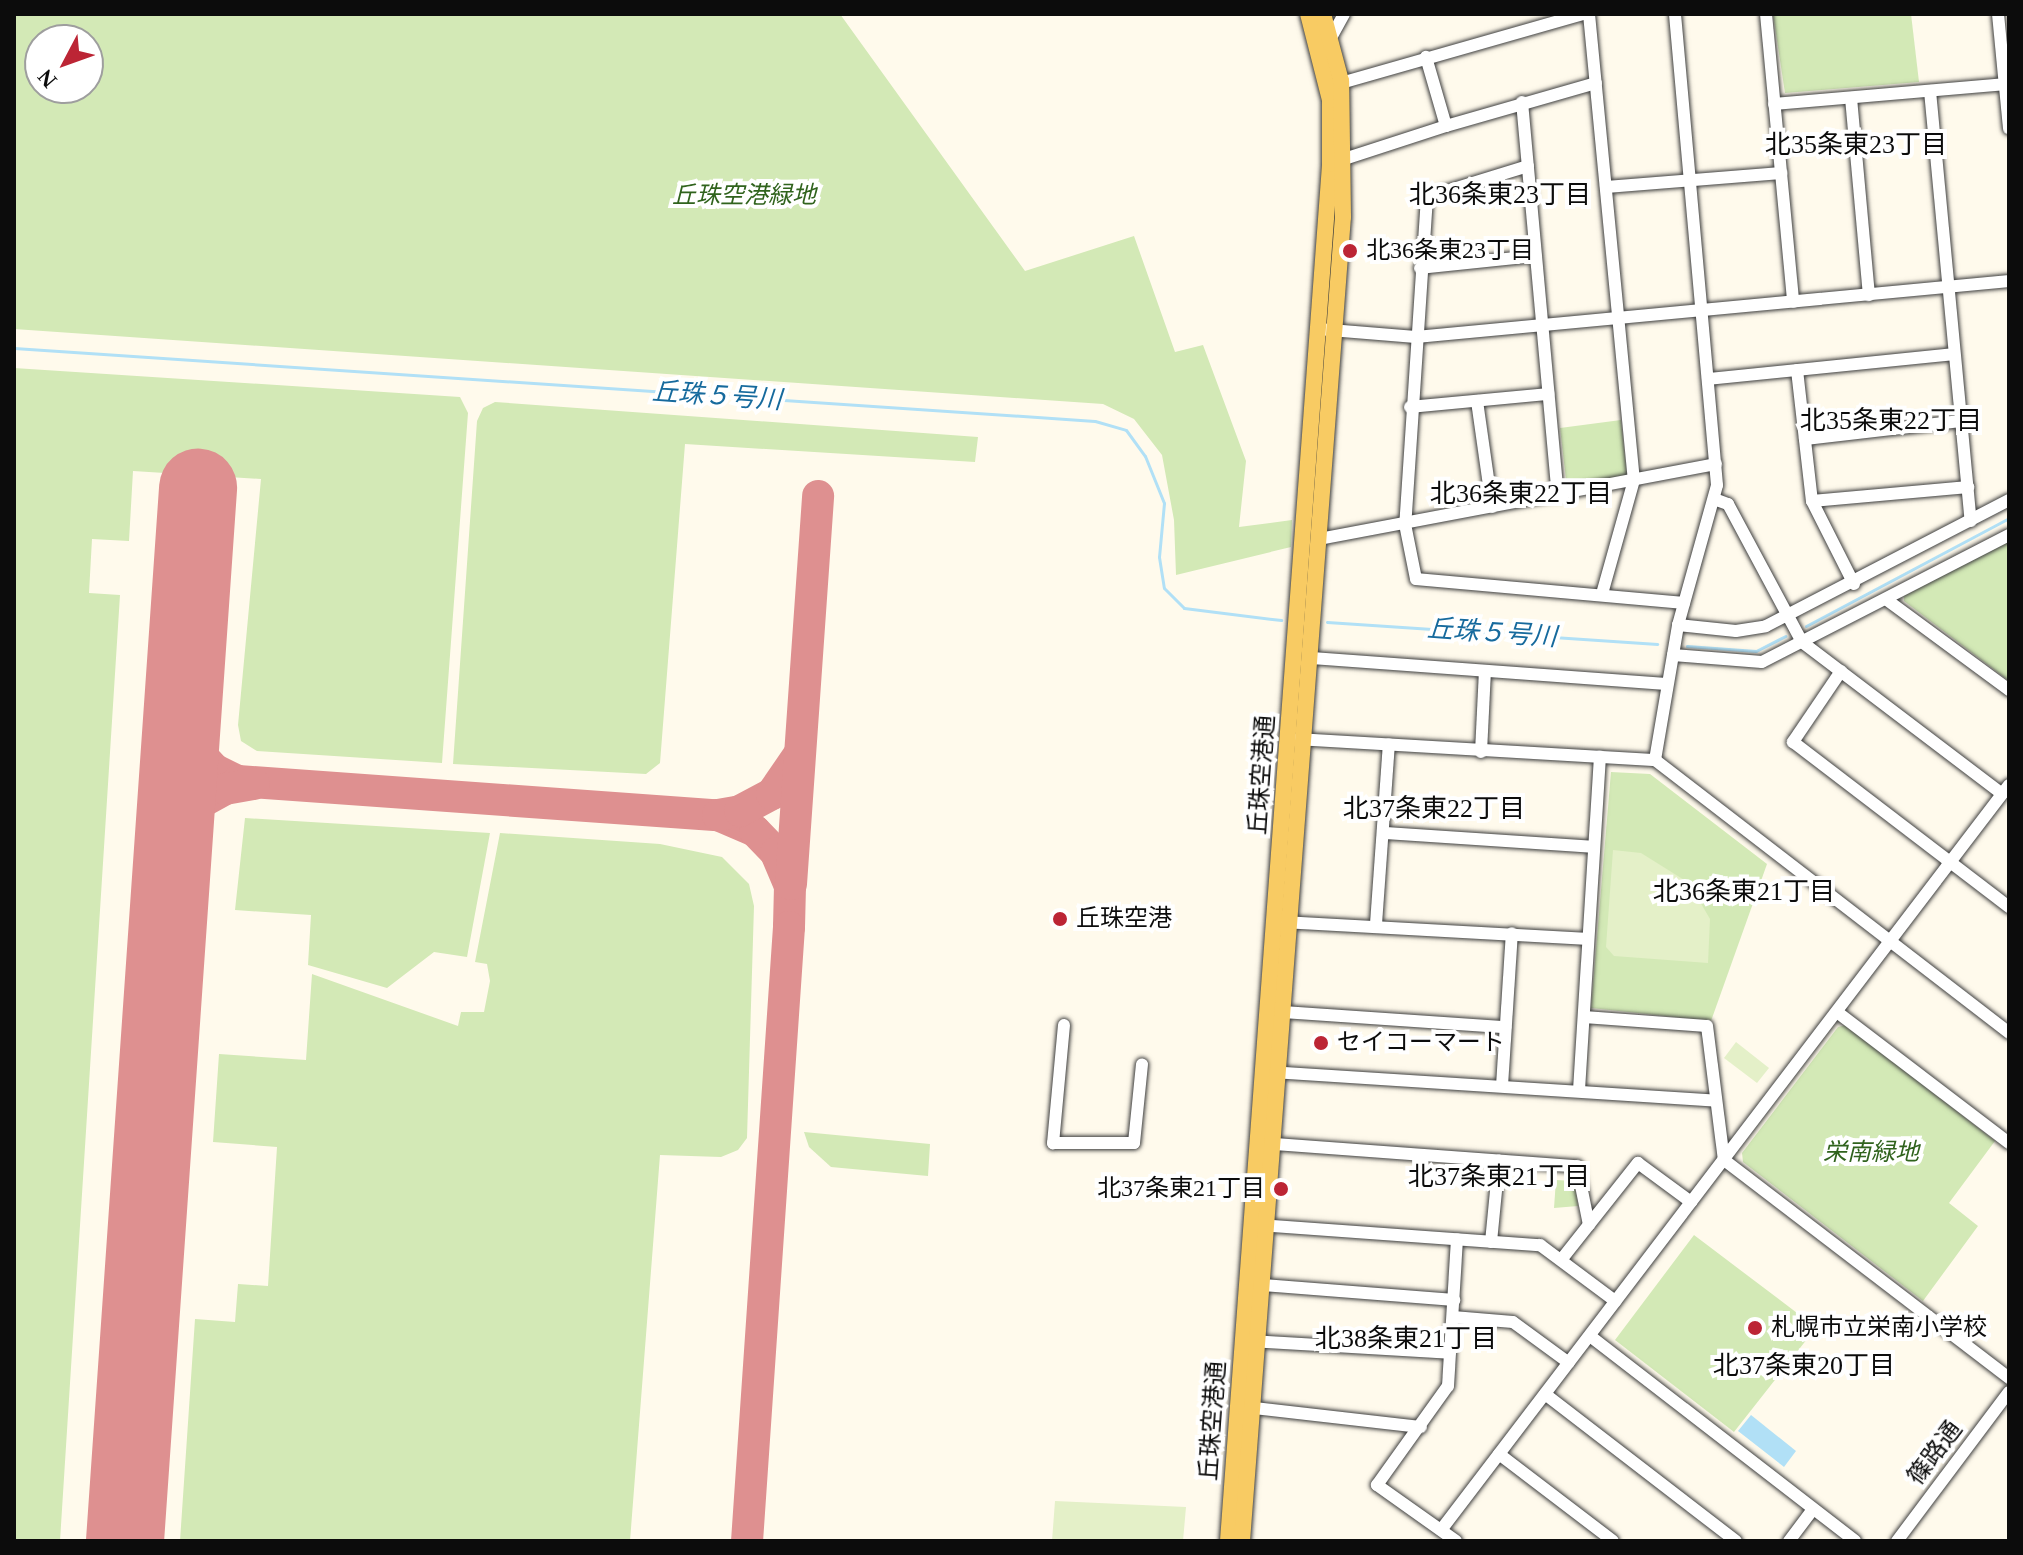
<!DOCTYPE html>
<html>
<head>
<meta charset="utf-8">
<style>
	body { margin:0 }
	#map { position:relative; width:2023px; height:1555px; overflow:hidden; background:#fffaec; font-family:"Times New Roman","Noto Sans JP",serif }
	div>[style] { position:absolute }
	.green>* { inset:0; background:#d3e9b6 }
	.pitch>* { inset:0; background:#e4f0c8 }
	.water>* { inset:0; background:#b1e0f6 }
	.stream>* { height:3px; margin:-1.5px; padding:0 1.5px; transform-origin:1.5px; border-radius:1.5px; background:#b1e0f6 }
	.taxiway>* { height:32px; margin:-16px; padding:0 16px; transform-origin:16px; border-radius:16px; background:#de9090 }
	.runway>* { height:78px; margin:-39px; padding:0 39px; transform-origin:39px; border-radius:39px; background:#de9090 }
	.roads { filter:drop-shadow(0 0 2px #3f3f3f) drop-shadow(0 0 2px #3f3f3f) }
	.minor>* { height:12px; margin:-6px; padding:0 6px; transform-origin:6px; border-radius:6px; background:#fff }
	.major>* { height:16px; margin:-8px; padding:0 8px; transform-origin:8px; border-radius:8px; background:#f8cb63 }
	.dots>* { width:22px; height:22px; translate:-50% -50%; box-sizing:border-box; border:4px solid #fff; border-radius:50% }
	span { translate:-50% -50%; white-space:nowrap; text-align:center; line-height:1.15; -webkit-text-stroke:8px #fff; paint-order:stroke }
	.park-label { font-size:24px; color:#30631d; font-style:italic }
	.poi-label { font-size:24px; color:#0c0c0c }
	.left { translate:0 -50%; text-align:left }
	.right { translate:-100% -50%; text-align:right }
	.street-label { font-size:24px; color:#0c0c0c }
	.neighbourhood-label { font-size:26px; color:#0c0c0c }
	.water-label { font-size:26px; color:#166a9d; font-style:italic }
	.frame { position:absolute; inset:0; border:16px solid #0c0c0c; pointer-events:none }
	.north { position:absolute; left:24px; top:24px; width:80px; height:80px; box-sizing:border-box; background:#fff; border:2px solid #9e9e9e; border-radius:50%; rotate:229deg; font-size:22px; font-weight:700; line-height:32px; text-align:center; color:#0c0c0c }
	.north::after { content:''; display:block; margin:auto; width:28px; height:36px; background:#bc2535; clip-path:polygon(50% 0,100% 100%,50% 72%,0 100%) }
</style>
</head>
<body>
<div id="map">
	<div class="green">
		<div style="clip-path:polygon(evenodd,14px 14px,840px 14px,1025px 271px,1134px 236px,1175px 352px,1203px 345px,1246px 461px,1239px 527px,1292px 520px,1291px 547px,1176px 575px,1174px 520px,1162px 455px,1134px 419px,1103px 404px,14px 329px,14px 14px,88px 40px,88px 88px,40px 88px,40px 40px,88px 40px)"></div>
		<div style="clip-path:polygon(1773px 14px,1911px 14px,1919px 82px,1785px 93px)"></div>
		<div style="clip-path:polygon(14px 368px,460px 397px,468px 413px,442px 763px,257px 751px,241px 741px,238px 725px,261px 479px,133px 471px,129px 541px,92px 539px,89px 593px,120px 595px,60px 1541px,14px 1541px)"></div>
		<div style="clip-path:polygon(495px 402px,978px 437px,975px 462px,685px 444px,660px 763px,646px 774px,453px 764px,477px 421px,483px 408px)"></div>
		<div style="clip-path:polygon(1621px 420px,1627px 476px,1567px 488px,1560px 428px)"></div>
		<div style="clip-path:polygon(2009px 541px,2009px 681px,1904px 601px,1904px 596px)"></div>
		<div style="clip-path:polygon(1611px 772px,1650px 774px,1767px 864px,1711px 1021px,1591px 1008px)"></div>
		<div style="clip-path:polygon(245px 818px,490px 833px,467px 957px,434px 952px,387px 988px,308px 965px,311px 915px,235px 910px)"></div>
		<div style="clip-path:polygon(500px 833px,660px 844px,722px 857px,749px 884px,754px 906px,747px 1138px,738px 1150px,721px 1157px,660px 1155px,630px 1541px,180px 1541px,195px 1319px,235px 1322px,238px 1284px,268px 1286px,277px 1147px,213px 1142px,219px 1054px,306px 1060px,312px 974px,458px 1026px,461px 1012px,484px 1012px,490px 981px,487px 964px,475px 962px)"></div>
		<div style="clip-path:polygon(1846px 1025px,1995px 1141px,1949px 1203px,1978px 1226px,1923px 1301px,1743px 1162px,1742px 1153px,1838px 1027px)"></div>
		<div style="clip-path:polygon(804px 1132px,930px 1144px,928px 1176px,831px 1167px,809px 1147px)"></div>
		<div style="clip-path:polygon(1556px 1180px,1574px 1181px,1578px 1206px,1554px 1208px)"></div>
		<div style="clip-path:polygon(1694px 1235px,1801px 1316px,1796px 1323px,1811px 1334px,1734px 1432px,1615px 1340px)"></div>
	</div>
	<div class="pitch">
		<div style="clip-path:polygon(1613px 850px,1641px 853px,1689px 883px,1710px 919px,1708px 963px,1614px 956px,1606px 947px)"></div>
		<div style="clip-path:polygon(1736px 1042px,1769px 1068px,1757px 1083px,1724px 1058px)"></div>
		<div style="clip-path:polygon(1055px 1501px,1186px 1507px,1183px 1541px,1052px 1541px)"></div>
	</div>
	<div class="water">
		<div style="clip-path:polygon(1751px 1415px,1796px 1451px,1784px 1467px,1738px 1431px)"></div>
	</div>
	<div class="stream">
		<div style="left:14px;top:348px;width:1083px;rotate:3.86deg"></div>
		<div style="left:1095px;top:421px;width:32px;rotate:16deg"></div>
		<div style="left:1126px;top:430px;width:32px;rotate:54deg"></div>
		<div style="left:1145px;top:456px;width:51px;rotate:68deg"></div>
		<div style="left:1164px;top:503px;width:54px;rotate:95.3deg"></div>
		<div style="left:1159px;top:557px;width:31px;rotate:81deg"></div>
		<div style="left:1164px;top:588px;width:28px;rotate:45deg"></div>
		<div style="left:1184px;top:608px;width:98px;rotate:7.1deg"></div>
		<div style="left:1327px;top:622px;width:331px;rotate:3.8deg"></div>
		<div style="left:1806px;top:626px;width:230px;rotate:-28deg"></div>
		<div style="left:1687px;top:646px;width:69px;rotate:4.1deg"></div>
		<div style="left:1756px;top:651px;width:33px;rotate:-27deg"></div>
	</div>
	<div class="taxiway">
		<div style="left:182px;top:705px;width:50px;rotate:71.2deg"></div>
		<div style="left:198px;top:752px;width:25px;rotate:47deg"></div>
		<div style="left:215px;top:770px;width:25px;rotate:26deg"></div>
		<div style="left:238px;top:781px;width:481px;rotate:4.1deg"></div>
		<div style="left:718px;top:815px;width:40px;rotate:23.4deg"></div>
		<div style="left:755px;top:831px;width:30px;rotate:46deg"></div>
		<div style="left:776px;top:853px;width:36px;rotate:67deg"></div>
		<div style="left:790px;top:886px;width:41px;rotate:91.4deg"></div>
		<div style="left:789px;top:927px;width:615px;rotate:93.91deg"></div>
		<div style="left:718px;top:815px;width:22px;rotate:-10deg"></div>
		<div style="left:740px;top:811px;width:36px;rotate:-28deg"></div>
		<div style="left:772px;top:794px;width:46px;rotate:-55.6deg"></div>
		<div style="left:172px;top:858px;width:40px;rotate:-69.8deg"></div>
		<div style="left:186px;top:820px;width:22px;rotate:-51deg"></div>
		<div style="left:200px;top:803px;width:29px;rotate:-29deg"></div>
		<div style="left:225px;top:789px;width:29px;rotate:-10deg"></div>
		<div style="left:791px;top:884px;width:389px;rotate:-86deg"></div>
	</div>
	<div class="runway">
		<div style="left:125px;top:1541px;width:1056px;rotate:-86.03deg"></div>
	</div>
	<div class="roads">
		<div class="minor">
			<div style="left:1589px;top:14px;width:468px;rotate:84.5deg"></div>
			<div style="left:1634px;top:480px;width:118px;rotate:105.7deg"></div>
			<div style="left:1766px;top:14px;width:289px;rotate:84.6deg"></div>
			<div style="left:1998px;top:14px;width:115px;rotate:84.5deg"></div>
			<div style="left:1328px;top:43px;width:33px;rotate:-61deg"></div>
			<div style="left:1334px;top:85px;width:259px;rotate:-15.9deg"></div>
			<div style="left:1930px;top:91px;width:432px;rotate:84.6deg"></div>
			<div style="left:1851px;top:98px;width:198px;rotate:84.8deg"></div>
			<div style="left:1522px;top:102px;width:395px;rotate:84.8deg"></div>
			<div style="left:1774px;top:104px;width:236px;rotate:-4.9deg"></div>
			<div style="left:1446px;top:126px;width:156px;rotate:-16deg"></div>
			<div style="left:1335px;top:162px;width:117px;rotate:-18deg"></div>
			<div style="left:1446px;top:126px;width:72px;rotate:-106.2deg"></div>
			<div style="left:1528px;top:166px;width:106px;rotate:162.9deg"></div>
			<div style="left:1427px;top:197px;width:328px;rotate:93.8deg"></div>
			<div style="left:1405px;top:524px;width:56px;rotate:78.7deg"></div>
			<div style="left:1416px;top:579px;width:269px;rotate:5.1deg"></div>
			<div style="left:1606px;top:187px;width:176px;rotate:-4.6deg"></div>
			<div style="left:1420px;top:268px;width:116px;rotate:-6deg"></div>
			<div style="left:1318px;top:329px;width:98px;rotate:4.7deg"></div>
			<div style="left:1416px;top:337px;width:596px;rotate:-5.39deg"></div>
			<div style="left:1797px;top:370px;width:132px;rotate:83.5deg"></div>
			<div style="left:1812px;top:501px;width:93px;rotate:63.2deg"></div>
			<div style="left:1708px;top:379px;width:247px;rotate:-5.8deg"></div>
			<div style="left:1477px;top:401px;width:107px;rotate:81.9deg"></div>
			<div style="left:1410px;top:407px;width:139px;rotate:-5.4deg"></div>
			<div style="left:1805px;top:439px;width:157px;rotate:-6.6deg"></div>
			<div style="left:1714px;top:499px;width:15px;rotate:20deg"></div>
			<div style="left:1728px;top:504px;width:157px;rotate:61.8deg"></div>
			<div style="left:1802px;top:642px;width:251px;rotate:37.2deg"></div>
			<div style="left:1812px;top:501px;width:157px;rotate:-5.1deg"></div>
			<div style="left:1319px;top:539px;width:404px;rotate:-10.7deg"></div>
			<div style="left:1887px;top:600px;width:152px;rotate:36.4deg"></div>
			<div style="left:1678px;top:625px;width:58px;rotate:5.9deg"></div>
			<div style="left:1736px;top:631px;width:30px;rotate:-9deg"></div>
			<div style="left:1766px;top:626px;width:274px;rotate:-27.4deg"></div>
			<div style="left:1673px;top:655px;width:89px;rotate:4.5deg"></div>
			<div style="left:1762px;top:662px;width:278px;rotate:-27.2deg"></div>
			<div style="left:1311px;top:658px;width:357px;rotate:4.2deg"></div>
			<div style="left:1841px;top:671px;width:86px;rotate:124.1deg"></div>
			<div style="left:1793px;top:742px;width:272px;rotate:37.4deg"></div>
			<div style="left:1298px;top:739px;width:358px;rotate:3.4deg"></div>
			<div style="left:1655px;top:760px;width:447px;rotate:37.6deg"></div>
			<div style="left:1481px;top:752px;width:81px;rotate:-87.2deg"></div>
			<div style="left:1655px;top:760px;width:137px;rotate:-80.3deg"></div>
			<div style="left:1678px;top:625px;width:145px;rotate:-74.4deg"></div>
			<div style="left:1717px;top:485px;width:473px;rotate:-95.1deg"></div>
			<div style="left:1384px;top:833px;width:210px;rotate:3.8deg"></div>
			<div style="left:1284px;top:922px;width:304px;rotate:3.2deg"></div>
			<div style="left:1376px;top:924px;width:180px;rotate:-85.9deg"></div>
			<div style="left:1283px;top:1012px;width:223px;rotate:3.9deg"></div>
			<div style="left:1837px;top:1012px;width:216px;rotate:37.3deg"></div>
			<div style="left:1584px;top:1017px;width:123px;rotate:4.2deg"></div>
			<div style="left:1707px;top:1026px;width:135px;rotate:82.8deg"></div>
			<div style="left:1724px;top:1160px;width:359px;rotate:37.4deg"></div>
			<div style="left:1064px;top:1025px;width:119px;rotate:95.3deg"></div>
			<div style="left:1053px;top:1143px;width:81px"></div>
			<div style="left:1134px;top:1143px;width:79px;rotate:-84.2deg"></div>
			<div style="left:1271px;top:1072px;width:445px;rotate:3.7deg"></div>
			<div style="left:1502px;top:1086px;width:153px;rotate:-86.3deg"></div>
			<div style="left:1579px;top:1090px;width:334px;rotate:-86.4deg"></div>
			<div style="left:1274px;top:1144px;width:304px;rotate:4.2deg"></div>
			<div style="left:1577px;top:1166px;width:60px;rotate:78.5deg"></div>
			<div style="left:1258px;top:1225px;width:283px;rotate:4.1deg"></div>
			<div style="left:1540px;top:1245px;width:94px;rotate:36.7deg"></div>
			<div style="left:1491px;top:1242px;width:82px;rotate:-84.4deg"></div>
			<div style="left:1561px;top:1260px;width:124px;rotate:-51.6deg"></div>
			<div style="left:1638px;top:1163px;width:66px;rotate:36.3deg"></div>
			<div style="left:1263px;top:1285px;width:192px;rotate:4.5deg"></div>
			<div style="left:1453px;top:1317px;width:60px;rotate:4.8deg"></div>
			<div style="left:1513px;top:1322px;width:69px;rotate:36.2deg"></div>
			<div style="left:1590px;top:1336px;width:335px;rotate:37.7deg"></div>
			<div style="left:1250px;top:1341px;width:200px;rotate:3.4deg"></div>
			<div style="left:1545px;top:1394px;width:241px;rotate:37.6deg"></div>
			<div style="left:1245px;top:1407px;width:177px;rotate:6.5deg"></div>
			<div style="left:1499px;top:1454px;width:143px;rotate:37.3deg"></div>
			<div style="left:1441px;top:1530px;width:937px;rotate:-52.68deg"></div>
			<div style="left:1456px;top:1541px;width:97px;rotate:-144.7deg"></div>
			<div style="left:1377px;top:1485px;width:122px;rotate:-54.4deg"></div>
			<div style="left:1448px;top:1386px;width:147px;rotate:-86.5deg"></div>
			<div style="left:1789px;top:1541px;width:40px;rotate:-53deg"></div>
			<div style="left:1897px;top:1541px;width:186px;rotate:-53.1deg"></div>
		</div>
		<div class="major">
			<div style="left:1228px;top:1541px;width:1381px;rotate:-85.76deg"></div>
			<div style="left:1330px;top:164px;width:64px;rotate:-90deg"></div>
			<div style="left:1330px;top:100px;width:89px;rotate:-104.3deg"></div>
			<div style="left:1242px;top:1541px;width:1328px;rotate:-85.64deg"></div>
			<div style="left:1343px;top:217px;width:136px;rotate:-90.8deg"></div>
			<div style="left:1341px;top:81px;width:69px;rotate:-105deg"></div>
		</div>
	</div>
	<div class="dots">
		<div style="left:1350px;top:251px;background:#bc2535"></div>
		<div style="left:1060px;top:919px;background:#bc2535"></div>
		<div style="left:1321px;top:1043px;background:#bc2535"></div>
		<div style="left:1281px;top:1189px;background:#bc2535"></div>
		<div style="left:1755px;top:1328px;background:#bc2535"></div>
	</div>
	<div class="park-label">
		<span style="left:744px;top:196px">丘珠空港緑地</span>
		<span style="left:1871px;top:1153px">栄南緑地</span>
	</div>
	<div class="poi-label">
		<span class="left" style="left:1366px;top:251px">北36条東23丁目</span>
		<span class="left" style="left:1076px;top:919px">丘珠空港</span>
		<span class="left" style="left:1337px;top:1043px">セイコーマート</span>
		<span class="right" style="left:1265px;top:1189px">北37条東21丁目</span>
		<span class="left" style="left:1771px;top:1328px">札幌市立栄南小学校</span>
	</div>
	<div class="street-label">
		<span style="left:1262px;top:775px;rotate:-86deg">丘珠空港通</span>
		<span style="left:1213px;top:1421px;rotate:-86deg">丘珠空港通</span>
		<span style="left:1935px;top:1453px;rotate:-53deg">篠路通</span>
	</div>
	<div class="neighbourhood-label">
		<span style="left:1856px;top:145px">北35条東23丁目</span>
		<span style="left:1500px;top:195px">北36条東23丁目</span>
		<span style="left:1891px;top:421px">北35条東22丁目</span>
		<span style="left:1521px;top:494px">北36条東22丁目</span>
		<span style="left:1434px;top:809px">北37条東22丁目</span>
		<span style="left:1744px;top:892px">北36条東21丁目</span>
		<span style="left:1499px;top:1177px">北37条東21丁目</span>
		<span style="left:1406px;top:1339px">北38条東21丁目</span>
		<span style="left:1804px;top:1366px">北37条東20丁目</span>
	</div>
	<div class="water-label">
		<span style="left:717px;top:396px;rotate:4deg">丘珠５号川</span>
		<span style="left:1492px;top:633px;rotate:4deg">丘珠５号川</span>
	</div>
	<div class="frame"></div>
	<div class="north">N</div>
</div>
</body>
</html>
